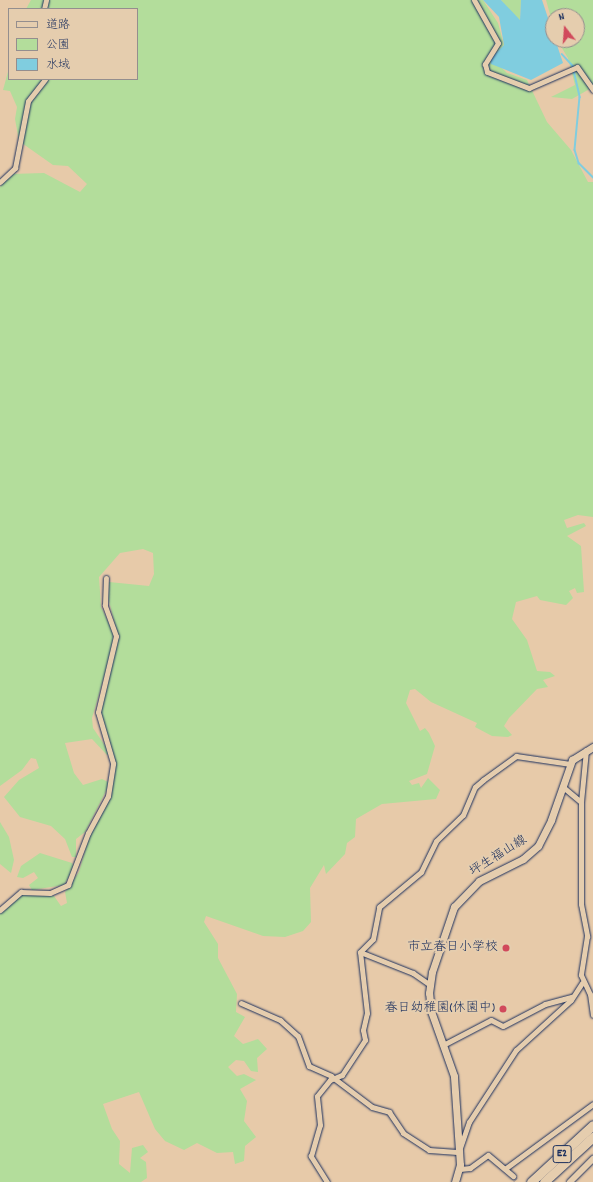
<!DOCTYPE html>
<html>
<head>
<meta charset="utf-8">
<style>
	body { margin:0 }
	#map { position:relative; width:593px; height:1182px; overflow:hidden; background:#e7caa9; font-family:Dekko,"Klee One",sans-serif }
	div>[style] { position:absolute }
	.green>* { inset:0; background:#b3dd9b }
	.water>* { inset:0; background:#80cddf }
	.stream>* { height:1.5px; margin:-0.75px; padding:0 0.75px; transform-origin:0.75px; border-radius:0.75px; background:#80cddf }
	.minor-tunnel>* { height:5px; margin-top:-2.5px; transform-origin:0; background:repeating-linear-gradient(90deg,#beab9a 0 5px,transparent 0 7.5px) }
	.roads { filter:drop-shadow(0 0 1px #1b2f5e) drop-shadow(0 0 1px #1b2f5e) }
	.minor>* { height:5px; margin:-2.5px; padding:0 2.5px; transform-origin:2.5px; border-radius:2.5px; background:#e5cdae }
	.tertiary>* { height:6px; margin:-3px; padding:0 3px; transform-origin:3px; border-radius:3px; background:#e5cdae }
	.secondary>* { height:7px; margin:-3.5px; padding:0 3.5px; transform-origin:3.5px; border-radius:3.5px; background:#e5cdae }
	.motorway>* { height:9px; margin:-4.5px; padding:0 4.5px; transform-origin:4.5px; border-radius:4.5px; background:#e5cdae }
	.dots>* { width:11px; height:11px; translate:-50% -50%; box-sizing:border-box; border:2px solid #e5cdae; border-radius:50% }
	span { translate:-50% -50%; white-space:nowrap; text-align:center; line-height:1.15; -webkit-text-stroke:4px #e5cdae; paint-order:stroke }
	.shield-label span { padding:1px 3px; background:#e5cdae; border:1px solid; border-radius:3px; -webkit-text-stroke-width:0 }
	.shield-label { font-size:12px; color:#1b2f5e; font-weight:700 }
	.street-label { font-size:13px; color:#1b2f5e }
	.poi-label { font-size:13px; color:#1b2f5e }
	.right { translate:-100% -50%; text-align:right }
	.legend { position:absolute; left:8px; top:8px; width:130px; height:72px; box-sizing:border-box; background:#e5cdae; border:1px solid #948e8e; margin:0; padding:5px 7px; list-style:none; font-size:12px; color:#1b2f5e }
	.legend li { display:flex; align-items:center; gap:8px; height:20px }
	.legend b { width:20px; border:1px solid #948e8e }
	.north { position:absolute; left:545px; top:8px; width:40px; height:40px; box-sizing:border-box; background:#e5cdae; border:1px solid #948e8e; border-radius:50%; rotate:343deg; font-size:11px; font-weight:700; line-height:16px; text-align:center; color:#1b2f5e }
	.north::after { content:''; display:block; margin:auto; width:14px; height:18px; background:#d1495b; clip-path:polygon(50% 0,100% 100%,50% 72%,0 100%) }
</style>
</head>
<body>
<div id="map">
	<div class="green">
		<div style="clip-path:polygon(31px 0,483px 0,498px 23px,504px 45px,492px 58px,507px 73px,527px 80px,547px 122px,571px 150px,588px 182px,593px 182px,593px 517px,578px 515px,564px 520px,567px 528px,584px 523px,586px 526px,567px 536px,581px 546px,584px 592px,577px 593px,575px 588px,569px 591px,573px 598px,566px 605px,540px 600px,537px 596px,516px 602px,512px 619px,527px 640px,537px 671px,550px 672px,555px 676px,543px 680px,548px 687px,537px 689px,509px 718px,504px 726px,512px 735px,508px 737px,492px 736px,475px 727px,477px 723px,431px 702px,415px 689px,410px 690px,406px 703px,420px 731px,425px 728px,429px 733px,435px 746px,427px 774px,409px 781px,412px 785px,419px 783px,421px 788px,428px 778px,440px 790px,436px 799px,382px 804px,356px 819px,355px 837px,347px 843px,345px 854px,326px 874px,324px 865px,310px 888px,311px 922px,303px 931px,285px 937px,263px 936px,206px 916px,204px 922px,218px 944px,218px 958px,237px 994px,236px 1012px,245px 1017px,234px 1036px,243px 1044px,258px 1039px,267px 1049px,257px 1058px,258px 1072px,251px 1071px,244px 1061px,236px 1060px,228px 1067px,237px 1076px,244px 1074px,256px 1080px,240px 1089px,247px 1101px,244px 1121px,256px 1137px,245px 1146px,244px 1161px,235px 1164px,233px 1152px,217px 1153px,197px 1143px,184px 1150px,165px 1141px,155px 1129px,139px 1092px,103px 1104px,112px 1129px,120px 1141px,119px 1164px,130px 1173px,132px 1148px,143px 1145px,148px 1152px,140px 1158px,146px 1162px,147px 1178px,141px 1182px,0 1182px,0 914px,10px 900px,22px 894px,54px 896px,61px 906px,67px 903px,65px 892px,79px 872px,90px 834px,110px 797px,115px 763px,100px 712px,118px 636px,108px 597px,109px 582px,149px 586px,154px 574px,153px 553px,143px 549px,120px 553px,99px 577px,101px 607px,113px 632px,113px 646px,92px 718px,93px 728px,110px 753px,107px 755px,92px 739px,65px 743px,74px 773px,83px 785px,102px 779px,110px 783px,85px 832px,76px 839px,76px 857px,72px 857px,65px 839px,51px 826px,20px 817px,4px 797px,19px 780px,39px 768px,36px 759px,31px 758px,22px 770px,0 786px,0 187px,11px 174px,44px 173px,80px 192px,87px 184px,68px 166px,53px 165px,19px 141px,15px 119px,17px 107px,10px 91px,3px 90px,9px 68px,9px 79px,137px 79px,137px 9px,26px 9px)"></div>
		<div style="clip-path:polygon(501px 0,521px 0,520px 20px,512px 14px)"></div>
		<div style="clip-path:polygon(546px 0,593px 0,593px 87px,572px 99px,551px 97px,575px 85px,568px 58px,557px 40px,577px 40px,577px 16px,553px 16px,553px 25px)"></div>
		<div style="clip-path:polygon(0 822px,9px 837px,14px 860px,11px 873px,0 864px)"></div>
		<div style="clip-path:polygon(40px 853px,72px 863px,74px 868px,64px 885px,32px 890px,29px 885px,38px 878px,34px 872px,23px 878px,17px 877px,21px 866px)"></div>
	</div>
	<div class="water">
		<div style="clip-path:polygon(483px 0,501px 0,520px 20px,521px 0,542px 0,563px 63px,531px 80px,491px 64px,491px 58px,504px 45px,499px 17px)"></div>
	</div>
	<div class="stream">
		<div style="left:562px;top:54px;width:16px;rotate:47deg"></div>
		<div style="left:573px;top:66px;width:32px;rotate:77deg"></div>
		<div style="left:580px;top:97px;width:53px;rotate:95.4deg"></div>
		<div style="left:575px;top:150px;width:14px;rotate:73deg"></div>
		<div style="left:579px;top:163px;width:20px;rotate:45deg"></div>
	</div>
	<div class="minor-tunnel">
		<div style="left:513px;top:1176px;width:7px;rotate:56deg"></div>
	</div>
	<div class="roads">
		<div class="minor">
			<div style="left:474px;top:0;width:49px;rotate:60.8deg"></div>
			<div style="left:498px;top:43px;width:25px;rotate:122deg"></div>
			<div style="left:485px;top:64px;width:8px;rotate:76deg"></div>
			<div style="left:487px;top:72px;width:45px;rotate:20.9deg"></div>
			<div style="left:529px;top:88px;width:52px;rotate:-23.6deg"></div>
			<div style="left:577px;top:67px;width:28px;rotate:55deg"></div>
			<div style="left:44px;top:9px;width:9px;rotate:-77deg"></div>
			<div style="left:0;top:182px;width:21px;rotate:-43deg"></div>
			<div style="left:15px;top:168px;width:68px;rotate:-79deg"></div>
			<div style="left:28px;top:101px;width:28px;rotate:-52deg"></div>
			<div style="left:586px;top:750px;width:52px;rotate:95.5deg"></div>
			<div style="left:581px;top:802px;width:102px;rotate:90deg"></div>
			<div style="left:581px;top:904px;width:33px;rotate:79deg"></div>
			<div style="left:587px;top:936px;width:39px;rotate:99deg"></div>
			<div style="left:581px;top:975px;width:21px;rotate:65deg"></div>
			<div style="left:590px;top:994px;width:21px;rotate:82deg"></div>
			<div style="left:563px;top:787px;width:23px;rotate:40deg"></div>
			<div style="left:0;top:910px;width:28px;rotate:-41deg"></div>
			<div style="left:21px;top:892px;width:29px;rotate:2deg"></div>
			<div style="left:50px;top:893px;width:20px;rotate:-24deg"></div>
			<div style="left:68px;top:885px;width:56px;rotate:-69deg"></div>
			<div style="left:88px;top:833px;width:42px;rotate:-61.6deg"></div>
			<div style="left:108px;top:796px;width:33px;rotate:-81deg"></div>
			<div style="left:113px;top:763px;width:53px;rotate:-106.4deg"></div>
			<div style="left:98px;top:712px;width:78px;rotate:-76.7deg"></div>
			<div style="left:116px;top:636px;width:33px;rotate:-110deg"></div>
			<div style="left:105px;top:605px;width:27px;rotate:-88deg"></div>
			<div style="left:360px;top:952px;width:57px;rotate:21.6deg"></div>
			<div style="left:413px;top:973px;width:21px;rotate:35deg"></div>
			<div style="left:241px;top:1003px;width:43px;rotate:23.6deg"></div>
			<div style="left:280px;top:1020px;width:24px;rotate:42deg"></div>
			<div style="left:298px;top:1036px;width:32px;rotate:70deg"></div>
			<div style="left:309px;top:1066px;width:24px;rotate:24deg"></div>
			<div style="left:331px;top:1076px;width:51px;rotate:37.1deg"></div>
			<div style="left:372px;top:1107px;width:18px;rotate:16deg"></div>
			<div style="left:389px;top:1112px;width:25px;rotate:56deg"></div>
			<div style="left:403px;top:1133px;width:31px;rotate:33deg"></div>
			<div style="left:429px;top:1150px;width:28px;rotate:4deg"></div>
			<div style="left:443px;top:1045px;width:54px;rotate:-27.5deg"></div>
			<div style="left:491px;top:1020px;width:13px;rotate:27deg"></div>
			<div style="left:503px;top:1026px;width:47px;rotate:-27.6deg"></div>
			<div style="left:545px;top:1004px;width:28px;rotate:-15deg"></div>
			<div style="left:460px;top:1148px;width:28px;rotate:-71deg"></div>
			<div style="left:469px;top:1122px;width:86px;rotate:-56.9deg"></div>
			<div style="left:516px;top:1050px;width:74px;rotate:-42.3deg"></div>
			<div style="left:571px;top:1000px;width:20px;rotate:-57deg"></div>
			<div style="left:506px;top:1168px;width:108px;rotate:-36.3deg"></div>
			<div style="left:460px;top:1169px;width:10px;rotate:-6deg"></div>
			<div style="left:470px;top:1168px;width:22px;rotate:-36deg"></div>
			<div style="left:488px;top:1155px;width:33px;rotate:40deg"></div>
			<div style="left:327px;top:1182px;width:31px;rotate:-122deg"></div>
			<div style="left:311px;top:1156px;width:32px;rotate:-74deg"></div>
			<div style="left:320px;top:1125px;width:29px;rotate:-96deg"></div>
			<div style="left:317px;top:1096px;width:21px;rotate:-51deg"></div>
			<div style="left:330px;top:1080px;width:13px;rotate:-23deg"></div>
			<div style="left:342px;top:1075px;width:42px;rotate:-56.7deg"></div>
			<div style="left:365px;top:1040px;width:10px;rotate:-101deg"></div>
			<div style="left:363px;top:1030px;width:17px;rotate:-77deg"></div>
			<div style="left:367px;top:1013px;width:61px;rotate:-96.5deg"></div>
			<div style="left:360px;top:952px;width:18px;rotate:-45deg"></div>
			<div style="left:373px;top:939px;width:33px;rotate:-79deg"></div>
			<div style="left:379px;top:907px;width:55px;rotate:-39.8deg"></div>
			<div style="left:421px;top:872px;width:34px;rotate:-64deg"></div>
			<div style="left:436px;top:841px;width:37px;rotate:-44deg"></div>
			<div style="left:463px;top:815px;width:30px;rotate:-67deg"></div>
			<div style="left:475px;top:787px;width:11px;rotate:-41deg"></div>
			<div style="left:483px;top:780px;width:41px;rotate:-36deg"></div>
			<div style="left:516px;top:756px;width:55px;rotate:8.4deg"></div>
		</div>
		<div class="tertiary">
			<div style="left:570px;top:1182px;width:33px;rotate:-45deg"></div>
		</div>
		<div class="secondary">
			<div style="left:455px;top:1182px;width:18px;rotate:-74deg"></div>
			<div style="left:460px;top:1165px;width:89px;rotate:-93.9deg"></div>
			<div style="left:454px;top:1076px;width:69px;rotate:-109.5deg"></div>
			<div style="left:431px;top:1011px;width:18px;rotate:-96deg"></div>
			<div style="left:429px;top:993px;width:21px;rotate:-82deg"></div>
			<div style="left:432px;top:972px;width:69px;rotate:-71.3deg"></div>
			<div style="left:454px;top:907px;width:36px;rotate:-46deg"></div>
			<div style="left:479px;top:881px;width:49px;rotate:-26.6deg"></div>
			<div style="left:523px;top:859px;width:20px;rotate:-41deg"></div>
			<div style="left:538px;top:846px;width:29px;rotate:-63deg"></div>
			<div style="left:551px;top:820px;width:64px;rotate:-70.7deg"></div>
			<div style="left:572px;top:760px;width:25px;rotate:-32deg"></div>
		</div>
		<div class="motorway">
			<div style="left:531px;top:1182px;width:84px;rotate:-42.6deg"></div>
			<div style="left:544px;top:1182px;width:67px;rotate:-42.6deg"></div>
		</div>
	</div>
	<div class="dots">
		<div style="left:506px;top:948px;background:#d1495b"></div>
		<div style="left:503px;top:1009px;background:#d1495b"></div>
	</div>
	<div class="shield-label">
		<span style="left:562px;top:1154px">E2</span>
	</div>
	<div class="street-label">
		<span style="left:499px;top:857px;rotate:-32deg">坪生福山線</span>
	</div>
	<div class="poi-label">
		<span class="right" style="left:498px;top:948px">市立春日小学校</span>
		<span class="right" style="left:495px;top:1009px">春日幼稚園(休園中)</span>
	</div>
	<ul class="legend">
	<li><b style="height:5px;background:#e5cdae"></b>道路</li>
	<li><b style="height:11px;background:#b3dd9b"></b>公園</li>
	<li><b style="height:11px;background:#80cddf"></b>水域</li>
	</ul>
	<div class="north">N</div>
</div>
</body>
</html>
